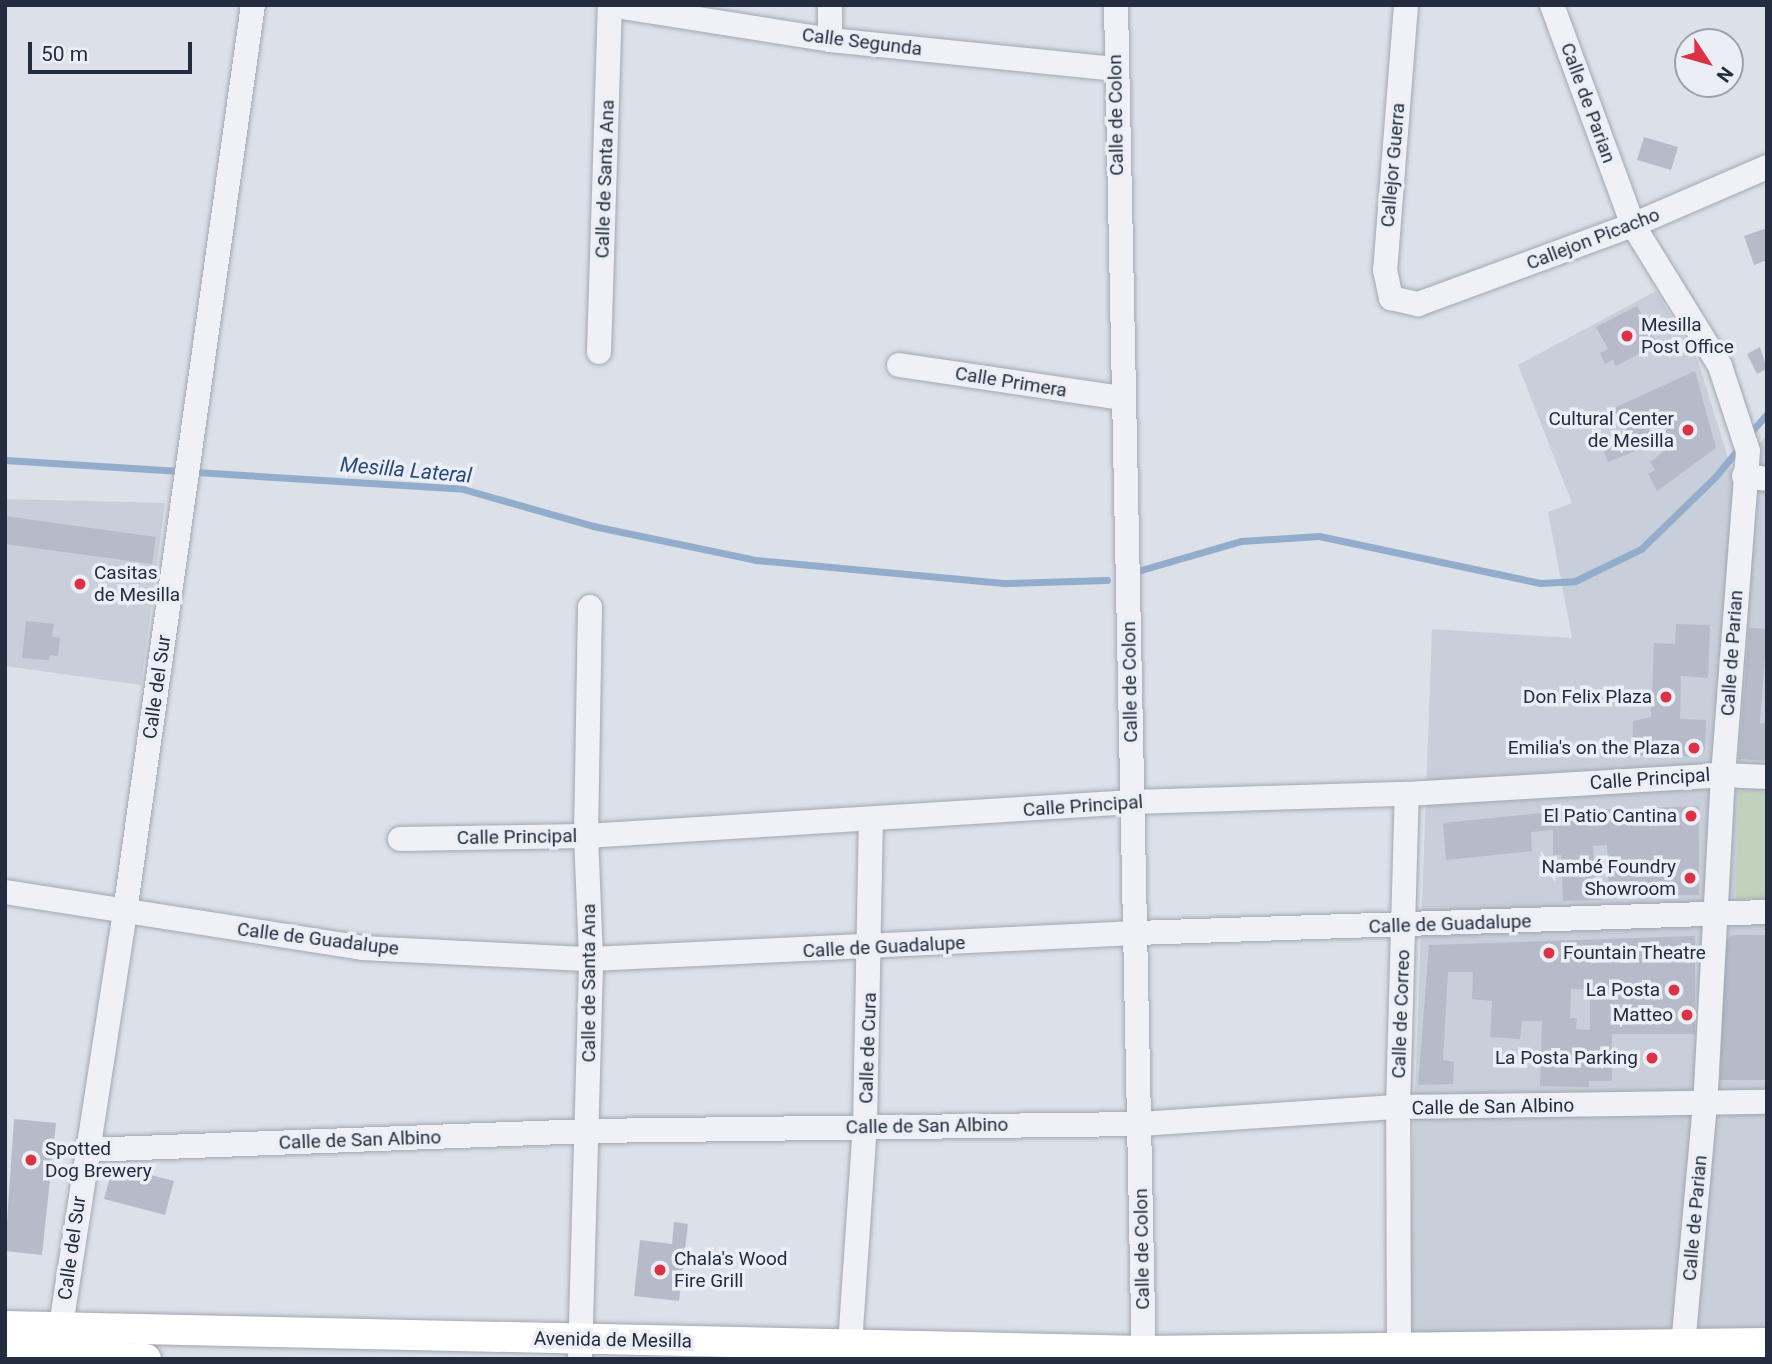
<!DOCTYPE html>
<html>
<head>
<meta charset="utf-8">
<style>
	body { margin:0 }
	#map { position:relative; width:1772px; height:1364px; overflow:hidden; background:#dce0e8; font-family:Roboto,sans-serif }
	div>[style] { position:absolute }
	.built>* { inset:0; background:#c9cfda }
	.green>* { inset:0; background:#c1d2bc }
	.stream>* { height:7px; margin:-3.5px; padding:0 3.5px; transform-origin:3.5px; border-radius:3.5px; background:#92accc }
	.building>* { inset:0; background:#b5bbc8 }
	.roads { filter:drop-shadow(0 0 2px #a1a7b2) drop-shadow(0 0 2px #a1a7b2) }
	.minor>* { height:24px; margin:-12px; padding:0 12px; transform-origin:12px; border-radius:12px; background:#eff1f6 }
	.major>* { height:30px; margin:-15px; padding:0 15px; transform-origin:15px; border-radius:15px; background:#fff }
	.dots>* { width:19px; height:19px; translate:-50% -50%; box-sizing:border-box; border:4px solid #ebeff5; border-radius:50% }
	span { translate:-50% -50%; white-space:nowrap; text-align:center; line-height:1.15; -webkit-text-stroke:7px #ebeff5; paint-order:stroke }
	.street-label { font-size:19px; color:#242d3f }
	.poi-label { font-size:19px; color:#242d3f }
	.left { translate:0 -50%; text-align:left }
	.right { translate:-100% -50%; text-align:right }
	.water-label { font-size:21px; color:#2b4977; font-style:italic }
	.frame { position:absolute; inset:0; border:7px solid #242d3f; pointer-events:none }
	.north { position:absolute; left:1674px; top:28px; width:70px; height:70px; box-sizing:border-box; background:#ebeff5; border:2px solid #9ba1ac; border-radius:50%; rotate:126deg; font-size:19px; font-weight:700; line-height:28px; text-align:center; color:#242d3f }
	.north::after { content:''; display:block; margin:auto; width:24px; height:32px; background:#db3245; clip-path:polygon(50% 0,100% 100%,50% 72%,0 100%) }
	.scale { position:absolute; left:28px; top:42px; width:164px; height:32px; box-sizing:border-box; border:4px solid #242d3f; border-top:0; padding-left:9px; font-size:21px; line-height:24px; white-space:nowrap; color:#242d3f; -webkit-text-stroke:5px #ebeff5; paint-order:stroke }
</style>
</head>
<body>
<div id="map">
	<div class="built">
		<div style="clip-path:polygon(1656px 291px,1698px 361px,1733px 474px,1767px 435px,1767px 1337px,1406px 1340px,1432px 629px,1572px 638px,1548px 512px,1572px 503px,1518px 365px)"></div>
		<div style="clip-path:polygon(5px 499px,165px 503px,141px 685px,5px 666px)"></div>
	</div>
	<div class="green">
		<div style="clip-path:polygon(1738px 791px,1767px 791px,1767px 899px,1736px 899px)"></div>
	</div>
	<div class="stream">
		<div style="left:1749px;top:434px;width:27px;rotate:-48deg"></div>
		<div style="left:5px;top:460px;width:459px;rotate:3.6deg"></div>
		<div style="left:463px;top:489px;width:135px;rotate:15.9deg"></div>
		<div style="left:593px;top:526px;width:167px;rotate:11.8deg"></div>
		<div style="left:756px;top:560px;width:251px;rotate:5.3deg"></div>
		<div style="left:1006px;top:583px;width:101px;rotate:-1.7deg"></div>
		<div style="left:1134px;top:572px;width:111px;rotate:-16.2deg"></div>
		<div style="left:1241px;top:541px;width:78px;rotate:-3.7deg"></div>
		<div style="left:1319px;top:536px;width:226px;rotate:12deg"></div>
		<div style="left:1540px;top:583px;width:35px;rotate:-3deg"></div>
		<div style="left:1575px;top:581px;width:73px;rotate:-25.9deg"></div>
		<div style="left:1641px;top:549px;width:103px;rotate:-44.2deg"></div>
		<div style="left:1715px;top:477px;width:39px;rotate:-50deg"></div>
	</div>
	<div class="building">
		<div style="clip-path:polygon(1644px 137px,1678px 147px,1671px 170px,1637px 160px)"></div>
		<div style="clip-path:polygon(1767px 228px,1767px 260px,1754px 265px,1744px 236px)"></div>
		<div style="clip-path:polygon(1637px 306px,1657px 344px,1616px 366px,1613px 360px,1605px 364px,1600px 353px,1608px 349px,1596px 327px)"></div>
		<div style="clip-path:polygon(1760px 347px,1767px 369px,1757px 374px,1747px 354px)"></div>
		<div style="clip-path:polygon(1695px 371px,1716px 448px,1657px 491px,1648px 474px,1655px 470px,1650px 462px,1670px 446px,1662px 417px,1647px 425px,1653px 436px,1637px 446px,1638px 450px,1608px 462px,1603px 449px,1630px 437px,1621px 419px,1610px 424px,1605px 412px)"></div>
		<div style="clip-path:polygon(5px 516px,156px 537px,152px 564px,5px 544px)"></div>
		<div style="clip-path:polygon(26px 621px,54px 624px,52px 637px,60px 638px,58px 656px,50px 655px,49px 660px,22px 658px)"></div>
		<div style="clip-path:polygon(1676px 624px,1710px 625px,1708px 678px,1681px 676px,1680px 719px,1706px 720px,1705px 750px,1697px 757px,1632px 755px,1633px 721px,1651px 717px,1654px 643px,1675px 644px)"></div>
		<div style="clip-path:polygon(1749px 628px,1767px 629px,1760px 723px,1767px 723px,1767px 761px,1739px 759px)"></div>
		<div style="clip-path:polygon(1699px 806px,1699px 895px,1609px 896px,1607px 845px,1593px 846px,1594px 871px,1602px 870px,1602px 900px,1563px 901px,1561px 855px,1553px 855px,1553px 830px,1531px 832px,1532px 851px,1446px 860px,1443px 823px,1561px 811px)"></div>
		<div style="clip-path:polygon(1733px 935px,1767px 935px,1767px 1080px,1720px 1080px,1724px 943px)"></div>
		<div style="clip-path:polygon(evenodd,1695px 936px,1695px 1034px,1612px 1034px,1612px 1081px,1589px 1081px,1589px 1087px,1540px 1086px,1542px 1021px,1522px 1021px,1520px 1039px,1490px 1037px,1492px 1001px,1472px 999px,1473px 972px,1448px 972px,1443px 1060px,1454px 1062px,1453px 1084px,1418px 1085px,1429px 945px,1695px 936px,1571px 989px,1590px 989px,1590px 1030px,1576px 1029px,1577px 1018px,1570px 1018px,1571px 989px)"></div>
		<div style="clip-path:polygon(14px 1119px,56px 1123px,42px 1255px,5px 1251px)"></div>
		<div style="clip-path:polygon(113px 1165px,174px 1181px,165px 1215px,104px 1199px)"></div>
		<div style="clip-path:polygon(674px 1222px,688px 1224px,679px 1301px,634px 1296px,640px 1240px,672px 1244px)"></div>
	</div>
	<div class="roads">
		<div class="minor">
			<div style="left:610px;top:5px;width:223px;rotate:9deg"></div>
			<div style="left:830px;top:40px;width:286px;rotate:5.8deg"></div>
			<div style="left:1116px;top:5px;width:1354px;rotate:88.82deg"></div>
			<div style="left:1406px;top:5px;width:266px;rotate:94.5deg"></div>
			<div style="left:1385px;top:270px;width:29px;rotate:78deg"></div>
			<div style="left:1391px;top:298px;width:28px;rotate:13deg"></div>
			<div style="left:1418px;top:304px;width:229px;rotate:-20.2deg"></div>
			<div style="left:1633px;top:225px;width:146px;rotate:-23.4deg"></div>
			<div style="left:1552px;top:5px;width:234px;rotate:69.8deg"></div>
			<div style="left:1633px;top:225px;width:166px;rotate:58.3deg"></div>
			<div style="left:1720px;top:366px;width:89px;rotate:71.8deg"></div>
			<div style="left:1748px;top:451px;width:325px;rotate:94.4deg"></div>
			<div style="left:1723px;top:775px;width:329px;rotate:93.1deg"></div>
			<div style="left:1705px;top:1104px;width:256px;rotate:95.2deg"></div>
			<div style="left:830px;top:40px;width:35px;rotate:-90deg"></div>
			<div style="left:599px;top:352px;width:347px;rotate:-88.2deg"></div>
			<div style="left:899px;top:365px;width:226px;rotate:8.4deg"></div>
			<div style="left:1744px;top:476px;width:23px;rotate:7deg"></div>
			<div style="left:400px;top:839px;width:186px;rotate:-0.9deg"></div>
			<div style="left:586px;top:836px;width:547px;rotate:-3.56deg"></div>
			<div style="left:1132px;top:802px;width:275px;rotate:-1.7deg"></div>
			<div style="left:1407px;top:794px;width:317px;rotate:-3.4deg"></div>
			<div style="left:1723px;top:775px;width:44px;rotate:2.6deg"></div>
			<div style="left:5px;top:892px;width:361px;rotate:8.9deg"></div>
			<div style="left:362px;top:948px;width:229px;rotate:2.8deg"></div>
			<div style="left:591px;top:959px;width:546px;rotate:-2.73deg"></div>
			<div style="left:1136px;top:933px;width:631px;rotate:-1.91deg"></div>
			<div style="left:86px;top:1150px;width:503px;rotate:-2.16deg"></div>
			<div style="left:589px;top:1131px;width:551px;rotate:-0.73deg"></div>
			<div style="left:1140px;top:1124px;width:259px;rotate:-3.8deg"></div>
			<div style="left:1398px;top:1107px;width:369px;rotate:-0.8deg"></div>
			<div style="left:58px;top:1345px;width:438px;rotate:-81.2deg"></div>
			<div style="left:125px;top:912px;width:916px;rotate:-81.97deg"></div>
			<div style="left:580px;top:1359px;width:400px;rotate:-88.4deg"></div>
			<div style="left:591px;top:959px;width:123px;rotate:-92.3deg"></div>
			<div style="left:586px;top:836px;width:229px;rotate:-89deg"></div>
			<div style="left:849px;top:1359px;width:233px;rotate:-86.1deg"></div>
			<div style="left:865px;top:1127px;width:307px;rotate:-88.9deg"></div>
			<div style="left:1399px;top:1359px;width:252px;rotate:-90.2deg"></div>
			<div style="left:1398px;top:1107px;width:313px;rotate:-88.4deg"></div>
		</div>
		<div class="major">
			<div style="left:5px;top:1326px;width:1139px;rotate:1.26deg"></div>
			<div style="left:1144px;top:1351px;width:623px;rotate:-0.74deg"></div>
			<div style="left:5px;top:1353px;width:141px;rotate:2.4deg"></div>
		</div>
	</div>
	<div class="dots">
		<div style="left:1627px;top:336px;background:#db3245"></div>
		<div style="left:1688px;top:430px;background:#db3245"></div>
		<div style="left:80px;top:584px;background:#db3245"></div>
		<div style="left:1666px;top:697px;background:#db3245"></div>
		<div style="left:1694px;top:748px;background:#db3245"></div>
		<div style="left:1691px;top:816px;background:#db3245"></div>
		<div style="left:1690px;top:878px;background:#db3245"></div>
		<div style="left:1549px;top:953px;background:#db3245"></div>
		<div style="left:1674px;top:990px;background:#db3245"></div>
		<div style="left:1687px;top:1015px;background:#db3245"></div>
		<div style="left:1652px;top:1058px;background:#db3245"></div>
		<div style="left:31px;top:1160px;background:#db3245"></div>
		<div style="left:660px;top:1270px;background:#db3245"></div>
	</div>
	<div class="street-label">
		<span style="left:862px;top:42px;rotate:7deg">Calle Segunda</span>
		<span style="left:1588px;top:103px;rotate:70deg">Calle de Parian</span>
		<span style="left:1116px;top:115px;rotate:-91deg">Calle de Colon</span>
		<span style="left:1393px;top:165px;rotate:-85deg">Callejor Guerra</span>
		<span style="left:605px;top:179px;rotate:-88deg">Calle de Santa Ana</span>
		<span style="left:1593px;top:239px;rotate:-21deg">Callejon Picacho</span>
		<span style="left:1011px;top:382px;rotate:9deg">Calle Primera</span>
		<span style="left:1732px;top:653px;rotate:-86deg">Calle de Parian</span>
		<span style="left:1130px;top:682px;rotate:-91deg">Calle de Colon</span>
		<span style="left:157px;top:687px;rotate:-82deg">Calle del Sur</span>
		<span style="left:1650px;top:779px;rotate:-4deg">Calle Principal</span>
		<span style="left:1083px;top:806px;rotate:-4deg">Calle Principal</span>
		<span style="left:517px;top:837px;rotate:-1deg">Calle Principal</span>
		<span style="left:1450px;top:924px;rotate:-2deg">Calle de Guadalupe</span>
		<span style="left:318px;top:939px;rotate:7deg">Calle de Guadalupe</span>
		<span style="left:884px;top:947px;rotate:-3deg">Calle de Guadalupe</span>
		<span style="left:589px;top:983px;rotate:-90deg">Calle de Santa Ana</span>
		<span style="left:1401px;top:1014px;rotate:-88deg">Calle de Correo</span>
		<span style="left:868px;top:1048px;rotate:-88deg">Calle de Cura</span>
		<span style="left:1493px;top:1107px;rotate:-1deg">Calle de San Albino</span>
		<span style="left:927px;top:1126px;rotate:-1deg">Calle de San Albino</span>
		<span style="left:360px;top:1140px;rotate:-2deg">Calle de San Albino</span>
		<span style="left:1695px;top:1218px;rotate:-85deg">Calle de Parian</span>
		<span style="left:72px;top:1248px;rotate:-82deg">Calle del Sur</span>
		<span style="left:1142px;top:1249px;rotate:-91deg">Calle de Colon</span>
		<span style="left:613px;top:1340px;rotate:1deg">Avenida de Mesilla</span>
	</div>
	<div class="poi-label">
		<span class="left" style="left:1641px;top:336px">Mesilla<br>Post Office</span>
		<span class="right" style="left:1674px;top:430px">Cultural Center<br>de Mesilla</span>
		<span class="left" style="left:94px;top:584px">Casitas<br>de Mesilla</span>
		<span class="right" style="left:1652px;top:697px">Don Felix Plaza</span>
		<span class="right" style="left:1680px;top:748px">Emilia's on the Plaza</span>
		<span class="right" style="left:1677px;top:816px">El Patio Cantina</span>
		<span class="right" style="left:1676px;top:878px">Nambé Foundry<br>Showroom</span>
		<span class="left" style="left:1563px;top:953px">Fountain Theatre</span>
		<span class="right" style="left:1660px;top:990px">La Posta</span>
		<span class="right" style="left:1673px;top:1015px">Matteo</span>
		<span class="right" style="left:1638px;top:1058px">La Posta Parking</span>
		<span class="left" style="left:45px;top:1160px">Spotted<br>Dog Brewery</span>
		<span class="left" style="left:674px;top:1270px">Chala's Wood<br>Fire Grill</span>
	</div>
	<div class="water-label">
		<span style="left:406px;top:470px;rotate:5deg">Mesilla Lateral</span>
	</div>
	<div class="frame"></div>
	<div class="north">N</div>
	<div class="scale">50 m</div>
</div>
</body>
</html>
